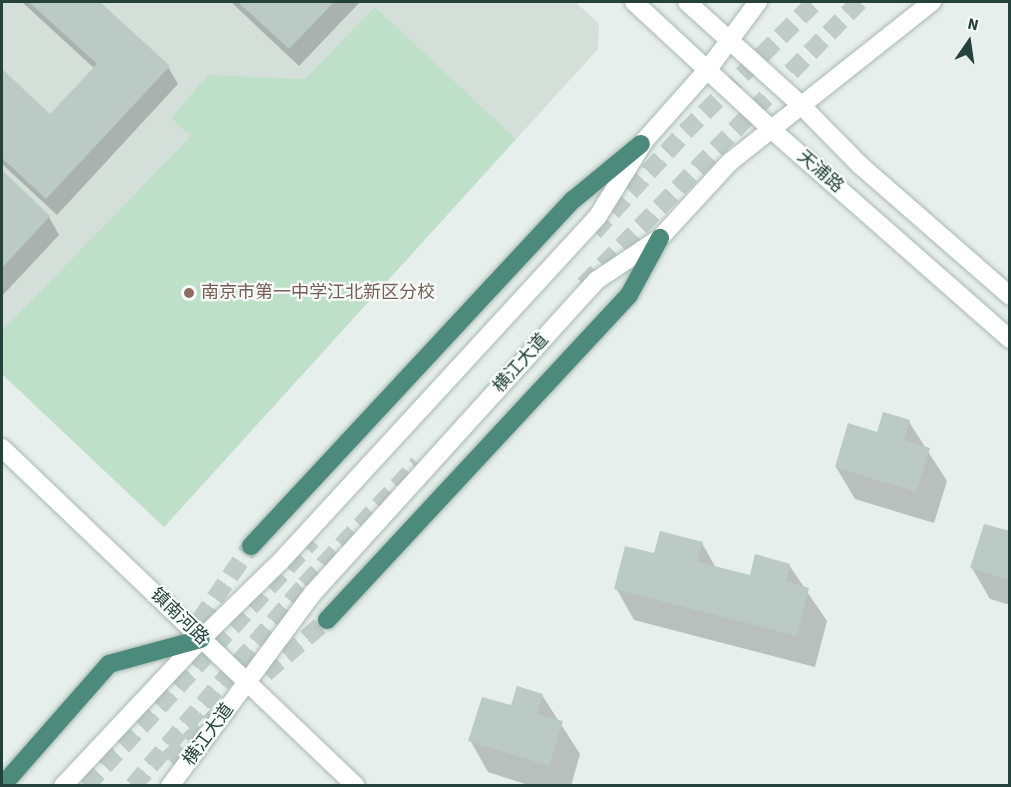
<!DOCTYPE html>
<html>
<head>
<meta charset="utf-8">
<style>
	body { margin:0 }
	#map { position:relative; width:1011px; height:787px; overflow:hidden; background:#e6efeb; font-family:"Source Sans 3","Noto Sans SC",sans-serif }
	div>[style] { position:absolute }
	.built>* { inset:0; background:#d4dfda }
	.green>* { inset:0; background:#bfe0c8 }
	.shadow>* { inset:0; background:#0003 }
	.building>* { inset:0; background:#bbcac4 }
	.trunk-tunnel>* { height:18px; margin-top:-9px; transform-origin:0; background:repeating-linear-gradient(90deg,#bfccc8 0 18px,transparent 0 27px) }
	.roads { filter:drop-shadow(0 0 2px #a8b8b2) drop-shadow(0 0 2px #a8b8b2) }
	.tertiary>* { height:18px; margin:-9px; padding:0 9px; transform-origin:9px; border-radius:9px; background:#fff }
	.secondary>* { height:18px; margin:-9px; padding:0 9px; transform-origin:9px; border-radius:9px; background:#fff }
	.trunk>* { height:18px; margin:-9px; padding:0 9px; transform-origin:9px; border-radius:9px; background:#4c8a7c }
	.dots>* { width:16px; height:16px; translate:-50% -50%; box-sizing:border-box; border:3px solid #f7fbf9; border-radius:50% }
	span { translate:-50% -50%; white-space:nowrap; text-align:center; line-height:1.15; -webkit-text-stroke:4.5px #f7fbf9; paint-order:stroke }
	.street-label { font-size:18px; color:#24423a }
	.education-label { font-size:18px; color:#785e54 }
	.left { translate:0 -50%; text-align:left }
	.frame { position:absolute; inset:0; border:3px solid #24423a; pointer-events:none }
	.north { position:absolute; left:939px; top:12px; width:60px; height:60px; -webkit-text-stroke:4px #f7fbf9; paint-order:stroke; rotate:13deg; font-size:16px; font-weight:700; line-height:24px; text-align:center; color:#24423a }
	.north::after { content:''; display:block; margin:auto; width:21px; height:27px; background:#24423a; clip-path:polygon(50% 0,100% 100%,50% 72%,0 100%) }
</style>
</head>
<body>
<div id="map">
	<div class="built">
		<div style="clip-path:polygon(2px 2px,575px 2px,599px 23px,598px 49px,164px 527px,2px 374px)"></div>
	</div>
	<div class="green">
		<div style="clip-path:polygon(375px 7px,516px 139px,164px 527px,2px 374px,2px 331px,191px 136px,171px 118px,208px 75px,305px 79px)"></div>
	</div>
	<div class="shadow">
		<div style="clip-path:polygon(22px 2px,98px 2px,168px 67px,178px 84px,57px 215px,2px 164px,2px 71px,51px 116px,95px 69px)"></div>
		<div style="clip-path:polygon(231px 2px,360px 2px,299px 66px)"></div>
		<div style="clip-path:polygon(2px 173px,49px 217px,59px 235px,2px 296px)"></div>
		<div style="clip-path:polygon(909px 422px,947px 481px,934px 523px,855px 499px,836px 467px,878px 434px)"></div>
		<div style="clip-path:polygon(1010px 533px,1010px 605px,990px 599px,972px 568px)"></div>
		<div style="clip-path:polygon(702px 543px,716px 568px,751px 577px,789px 565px,827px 621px,815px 667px,634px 620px,616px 588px,655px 555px)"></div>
		<div style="clip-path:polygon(542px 695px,580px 754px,571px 786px,531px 786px,488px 772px,470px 740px)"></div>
	</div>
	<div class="building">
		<div style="clip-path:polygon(29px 2px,100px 2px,170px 66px,46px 199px,2px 158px,2px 69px,50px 114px,97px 64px)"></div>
		<div style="clip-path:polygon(238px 2px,334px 2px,289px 49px)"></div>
		<div style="clip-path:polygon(2px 170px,50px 216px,2px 268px)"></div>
		<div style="clip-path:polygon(883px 412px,910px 420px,904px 440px,930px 448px,916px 492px,835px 467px,848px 423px,877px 432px)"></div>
		<div style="clip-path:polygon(984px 524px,1010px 531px,1010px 580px,970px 568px)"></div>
		<div style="clip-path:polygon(660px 531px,703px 542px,698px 562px,750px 575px,755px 554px,790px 564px,786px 581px,809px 588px,797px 636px,614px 589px,625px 546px,654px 553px)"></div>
		<div style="clip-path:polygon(517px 686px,543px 694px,537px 714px,563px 721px,549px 766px,468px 741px,482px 697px,511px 705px)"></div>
	</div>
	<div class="trunk-tunnel">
		<div style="left:594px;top:232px;width:135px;rotate:-47.7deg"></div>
		<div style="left:685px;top:132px;width:184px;rotate:-45deg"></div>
		<div style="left:584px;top:285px;width:395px;rotate:-45.8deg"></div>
		<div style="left:184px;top:643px;width:118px;rotate:-55.4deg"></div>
		<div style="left:245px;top:691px;width:108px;rotate:-40.9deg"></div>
		<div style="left:168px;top:759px;width:65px;rotate:-41.3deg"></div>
		<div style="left:86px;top:786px;width:334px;rotate:-47.4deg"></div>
		<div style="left:133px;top:786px;width:265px;rotate:-49.4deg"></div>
		<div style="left:305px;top:585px;width:166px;rotate:-47deg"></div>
	</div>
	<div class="roads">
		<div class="tertiary">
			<div style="left:634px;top:2px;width:188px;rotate:42.8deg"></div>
			<div style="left:772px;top:130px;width:317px;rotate:41.3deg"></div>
			<div style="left:687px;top:2px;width:155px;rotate:42.1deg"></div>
			<div style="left:802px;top:106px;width:84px;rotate:45.5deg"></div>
			<div style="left:861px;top:166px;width:198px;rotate:41.1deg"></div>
			<div style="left:2px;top:448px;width:489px;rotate:43.7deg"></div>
		</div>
		<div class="secondary">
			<div style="left:63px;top:786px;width:202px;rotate:-46.8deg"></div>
			<div style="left:201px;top:639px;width:110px;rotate:-44.3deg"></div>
			<div style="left:280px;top:562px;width:470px;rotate:-47.4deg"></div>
			<div style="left:598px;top:216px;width:89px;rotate:-58.3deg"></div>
			<div style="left:645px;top:140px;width:95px;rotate:-48.4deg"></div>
			<div style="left:708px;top:69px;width:84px;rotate:-53.3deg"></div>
			<div style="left:170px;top:786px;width:240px;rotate:-53.5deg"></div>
			<div style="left:313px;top:593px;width:423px;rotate:-47.8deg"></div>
			<div style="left:597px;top:280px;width:76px;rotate:-33.7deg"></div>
			<div style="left:660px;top:238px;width:103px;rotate:-47.4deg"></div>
			<div style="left:730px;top:162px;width:258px;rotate:-38.4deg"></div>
		</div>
		<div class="trunk">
			<div style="left:251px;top:546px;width:473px;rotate:-47.1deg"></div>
			<div style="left:573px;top:200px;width:88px;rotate:-39.5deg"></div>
			<div style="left:327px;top:620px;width:444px;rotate:-47.1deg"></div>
			<div style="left:629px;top:295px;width:65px;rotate:-61.5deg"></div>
			<div style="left:2px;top:786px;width:162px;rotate:-48.7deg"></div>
			<div style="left:109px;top:664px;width:95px;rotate:-15.2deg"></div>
		</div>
	</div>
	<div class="dots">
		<div style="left:189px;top:293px;background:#8d6e63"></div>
	</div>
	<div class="street-label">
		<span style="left:820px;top:172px;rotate:41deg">天浦路</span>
		<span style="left:521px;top:364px;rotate:-48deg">横江大道</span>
		<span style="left:179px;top:617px;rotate:44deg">镇南河路</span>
		<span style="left:209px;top:735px;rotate:-54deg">横江大道</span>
	</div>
	<div class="education-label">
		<span class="left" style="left:201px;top:293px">南京市第一中学江北新区分校</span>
	</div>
	<div class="frame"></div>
	<div class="north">N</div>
</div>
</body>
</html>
